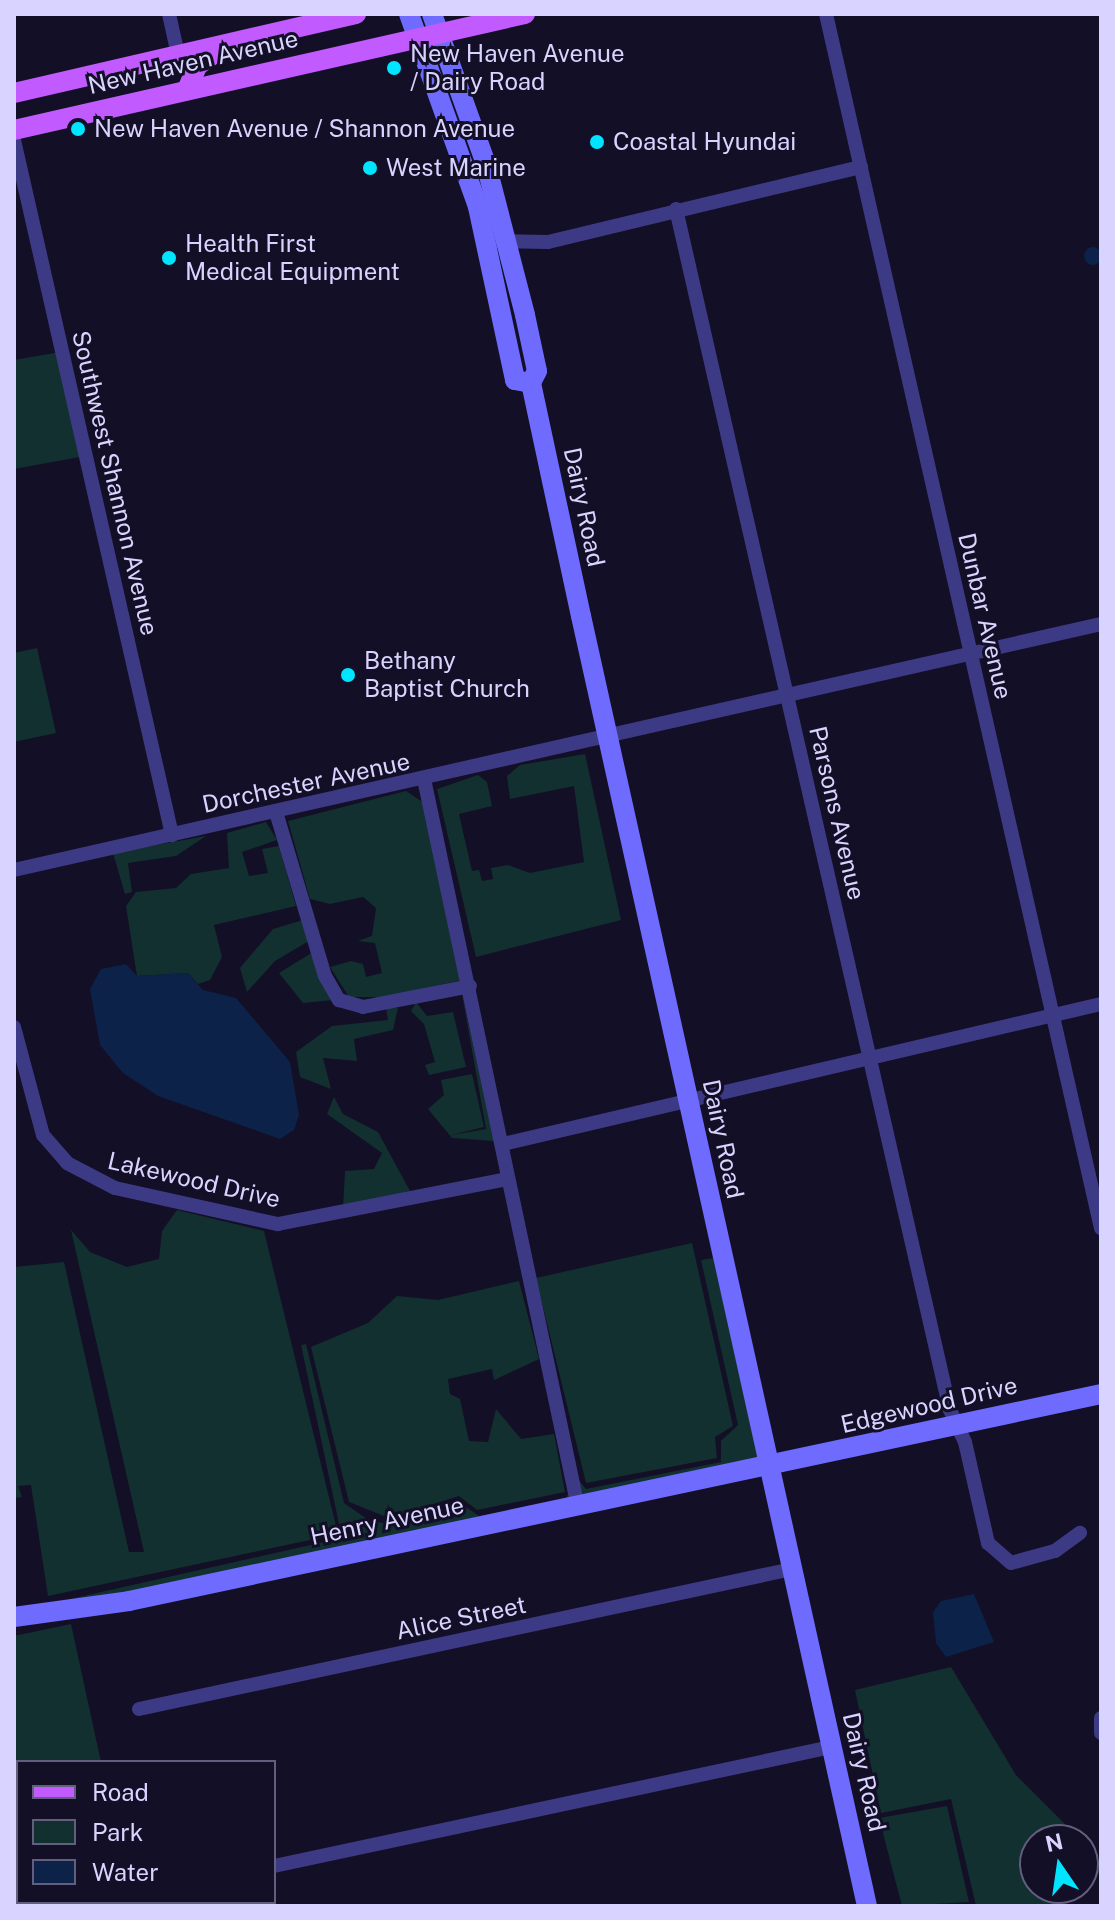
<!DOCTYPE html>
<html>
<head>
<meta charset="utf-8">
<style>
	body { margin:0 }
	#map { position:relative; width:1115px; height:1920px; overflow:hidden; background:#130f26; font-family:"Public Sans",sans-serif }
	div>[style] { position:absolute }
	.green>* { inset:0; background:#12302f }
	.water>* { inset:0; background:#0c2248 }
	.round { border-radius:50% }
	.street>* { height:14px; margin:-7px; padding:0 7px; transform-origin:7px; border-radius:7px; background:#3d3a85 }
	.secondary>* { height:20px; margin:-10px; padding:0 10px; transform-origin:10px; border-radius:10px; background:#6f6bff }
	.primary>* { height:20px; margin:-10px; padding:0 10px; transform-origin:10px; border-radius:10px; background:#c25bff }
	.dots>* { width:22px; height:22px; translate:-50% -50%; box-sizing:border-box; border:4px solid #130f26; border-radius:50% }
	span { translate:-50% -50%; white-space:nowrap; text-align:center; line-height:1.15; -webkit-text-stroke:6px #130f26; paint-order:stroke }
	.poi-label { font-size:24px; color:#d9d4ff }
	.left { translate:0 -50%; text-align:left }
	.street-label { font-size:24px; color:#d9d4ff }
	.frame { position:absolute; inset:0; border:16px solid #d9d4ff; pointer-events:none }
	.legend { position:absolute; left:16px; top:1760px; width:260px; height:144px; box-sizing:border-box; background:#130f26; border:2px solid #625e7d; margin:0; padding:10px 14px; list-style:none; font-size:24px; color:#d9d4ff }
	.legend li { display:flex; align-items:center; gap:16px; height:40px }
	.legend b { width:40px; border:2px solid #625e7d }
	.north { position:absolute; left:1019px; top:1824px; width:80px; height:80px; box-sizing:border-box; background:#130f26; border:2px solid #625e7d; border-radius:50%; rotate:347deg; font-size:22px; font-weight:700; line-height:32px; text-align:center; color:#d9d4ff }
	.north::after { content:''; display:block; margin:auto; width:28px; height:36px; background:#00e5ff; clip-path:polygon(50% 0,100% 100%,50% 72%,0 100%) }
</style>
</head>
<body>
<div id="map">
	<div class="green">
		<div style="clip-path:polygon(60px 352px,80px 457px,14px 469px,14px 360px)"></div>
		<div style="clip-path:polygon(37px 648px,56px 733px,14px 742px,14px 653px)"></div>
		<div style="clip-path:polygon(585px 754px,621px 920px,476px 957px,437px 789px,478px 775px,487px 782px,492px 806px,459px 814px,472px 871px,479px 870px,482px 881px,493px 879px,491px 868px,508px 865px,530px 873px,584px 862px,574px 786px,510px 799px,507px 776px,520px 765px)"></div>
		<div style="clip-path:polygon(406px 791px,424px 803px,462px 980px,386px 997px,349px 997px,330px 967px,351px 961px,363px 964px,366px 977px,382px 973px,375px 943px,358px 941px,372px 936px,376px 908px,363px 897px,330px 904px,310px 899px,288px 821px)"></div>
		<div style="clip-path:polygon(266px 822px,277px 840px,242px 852px,249px 876px,268px 873px,262px 849px,279px 846px,296px 906px,214px 925px,222px 957px,210px 980px,198px 984px,188px 973px,137px 976px,126px 906px,136px 892px,176px 888px,191px 874px,229px 868px,227px 833px)"></div>
		<div style="clip-path:polygon(206px 836px,176px 856px,128px 863px,132px 892px,125px 894px,113px 853px)"></div>
		<div style="clip-path:polygon(303px 920px,309px 941px,275px 961px,247px 992px,240px 968px,273px 929px)"></div>
		<div style="clip-path:polygon(313px 952px,333px 1000px,303px 1003px,279px 973px)"></div>
		<div style="clip-path:polygon(462px 994px,494px 1141px,452px 1138px,428px 1109px,444px 1095px,441px 1080px,472px 1074px,484px 1127px,451px 1135px,486px 1129px)"></div>
		<div style="clip-path:polygon(416px 1002px,427px 1016px,453px 1012px,466px 1067px,429px 1075px,425px 1065px,435px 1062px,424px 1024px,411px 1011px)"></div>
		<div style="clip-path:polygon(386px 1008px,398px 1008px,393px 1030px,354px 1039px,357px 1061px,323px 1058px,331px 1089px,300px 1077px,296px 1052px,332px 1026px,388px 1020px)"></div>
		<div style="clip-path:polygon(334px 1097px,343px 1114px,378px 1132px,410px 1191px,343px 1209px,345px 1171px,374px 1169px,382px 1153px,327px 1114px)"></div>
		<div style="clip-path:polygon(177px 1210px,264px 1231px,338px 1534px,48px 1596px,31px 1485px,18px 1486px,22px 1497px,14px 1498px,14px 1267px,64px 1262px,129px 1552px,144px 1552px,71px 1230px,90px 1252px,127px 1267px,159px 1259px,162px 1231px)"></div>
		<div style="clip-path:polygon(692px 1243px,733px 1426px,715px 1437px,717px 1458px,586px 1483px,536px 1278px)"></div>
		<div style="clip-path:polygon(713px 1258px,761px 1462px,128px 1594px,70px 1599px,342px 1538px,301px 1345px,306px 1344px,344px 1503px,370px 1521px,390px 1524px,460px 1503px,479px 1516px,566px 1498px,576px 1477px,586px 1489px,721px 1462px,721px 1441px,738px 1425px,701px 1260px)"></div>
		<div style="clip-path:polygon(519px 1281px,539px 1359px,494px 1380px,492px 1369px,448px 1379px,450px 1394px,460px 1399px,469px 1441px,488px 1442px,496px 1409px,521px 1439px,554px 1434px,565px 1492px,477px 1510px,459px 1496px,389px 1518px,349px 1502px,311px 1347px,368px 1323px,397px 1296px,438px 1300px)"></div>
		<div style="clip-path:polygon(71px 1624px,101px 1762px,18px 1762px,15px 1821px,14px 1636px)"></div>
		<div style="clip-path:polygon(951px 1667px,1016px 1775px,1081px 1840px,1035px 1840px,1035px 1888px,1083px 1888px,1083px 1842px,1101px 1862px,1101px 1871px,1092px 1881px,1064px 1906px,976px 1906px,951px 1799px,881px 1813px,855px 1690px)"></div>
		<div style="clip-path:polygon(947px 1806px,969px 1902px,902px 1906px,879px 1818px)"></div>
	</div>
	<div class="water">
		<div class="round" style="left:1084px;top:247px;width:18px;height:18px"></div>
		<div style="clip-path:polygon(126px 964px,137px 976px,188px 973px,203px 990px,236px 998px,290px 1062px,299px 1115px,294px 1130px,280px 1139px,158px 1096px,123px 1073px,100px 1045px,90px 989px,101px 969px)"></div>
		<div style="clip-path:polygon(974px 1594px,994px 1642px,946px 1657px,936px 1643px,933px 1612px,941px 1601px)"></div>
	</div>
	<div class="street">
		<div style="left:169px;top:14px;width:42px;rotate:77.6deg"></div>
		<div style="left:826px;top:14px;width:1245px;rotate:77.24deg"></div>
		<div style="left:14px;top:140px;width:713px;rotate:77.19deg"></div>
		<div style="left:676px;top:209px;width:1232px;rotate:77.15deg"></div>
		<div style="left:950px;top:1410px;width:35px;rotate:65deg"></div>
		<div style="left:965px;top:1442px;width:104px;rotate:77.2deg"></div>
		<div style="left:988px;top:1543px;width:30px;rotate:41deg"></div>
		<div style="left:1011px;top:1563px;width:46px;rotate:-15.3deg"></div>
		<div style="left:1055px;top:1551px;width:31px;rotate:-36deg"></div>
		<div style="left:498px;top:241px;width:50px;rotate:1.1deg"></div>
		<div style="left:548px;top:242px;width:322px;rotate:-13.5deg"></div>
		<div style="left:424px;top:779px;width:744px;rotate:78.06deg"></div>
		<div style="left:276px;top:812px;width:171px;rotate:73.4deg"></div>
		<div style="left:325px;top:976px;width:28px;rotate:60deg"></div>
		<div style="left:339px;top:1000px;width:25px;rotate:16deg"></div>
		<div style="left:363px;top:1007px;width:109px;rotate:-11.1deg"></div>
		<div style="left:14px;top:870px;width:1114px;rotate:-12.75deg"></div>
		<div style="left:14px;top:1027px;width:112px;rotate:75deg"></div>
		<div style="left:43px;top:1135px;width:37px;rotate:49deg"></div>
		<div style="left:67px;top:1163px;width:54px;rotate:27.5deg"></div>
		<div style="left:115px;top:1188px;width:167px;rotate:12.5deg"></div>
		<div style="left:278px;top:1224px;width:233px;rotate:-11.1deg"></div>
		<div style="left:503px;top:1144px;width:614px;rotate:-13.18deg"></div>
		<div style="left:139px;top:1709px;width:668px;rotate:-12.1deg"></div>
		<div style="left:1101px;top:1718px;width:15px;rotate:90deg"></div>
		<div style="left:274px;top:1866px;width:570px;rotate:-12.06deg"></div>
	</div>
	<div class="secondary">
		<div style="left:409px;top:14px;width:205px;rotate:70.3deg"></div>
		<div style="left:478px;top:207px;width:177px;rotate:77.9deg"></div>
		<div style="left:515px;top:380px;width:16px;rotate:11deg"></div>
		<div style="left:432px;top:14px;width:159px;rotate:70.2deg"></div>
		<div style="left:486px;top:164px;width:156px;rotate:75.5deg"></div>
		<div style="left:525px;top:315px;width:57px;rotate:77.9deg"></div>
		<div style="left:537px;top:371px;width:13px;rotate:117deg"></div>
		<div style="left:531px;top:383px;width:238px;rotate:77.9deg"></div>
		<div style="left:581px;top:616px;width:1321px;rotate:77.5deg"></div>
		<div style="left:14px;top:1617px;width:116px;rotate:-7.9deg"></div>
		<div style="left:129px;top:1601px;width:994px;rotate:-12.02deg"></div>
	</div>
	<div class="primary">
		<div style="left:187px;top:90px;width:26px;rotate:-67deg"></div>
		<div style="left:197px;top:66px;width:27px;rotate:-36deg"></div>
		<div style="left:14px;top:93px;width:351px;rotate:-13deg"></div>
		<div style="left:14px;top:130px;width:524px;rotate:-12.79deg"></div>
	</div>
	<div class="dots">
		<div style="left:394px;top:68px;background:#00e5ff"></div>
		<div style="left:78px;top:129px;background:#00e5ff"></div>
		<div style="left:597px;top:142px;background:#00e5ff"></div>
		<div style="left:370px;top:168px;background:#00e5ff"></div>
		<div style="left:169px;top:258px;background:#00e5ff"></div>
		<div style="left:348px;top:675px;background:#00e5ff"></div>
	</div>
	<div class="poi-label">
		<span class="left" style="left:410px;top:68px">New Haven Avenue<br>/ Dairy Road</span>
		<span class="left" style="left:94px;top:129px">New Haven Avenue / Shannon Avenue</span>
		<span class="left" style="left:613px;top:142px">Coastal Hyundai</span>
		<span class="left" style="left:386px;top:168px">West Marine</span>
		<span class="left" style="left:185px;top:258px">Health First<br>Medical Equipment</span>
		<span class="left" style="left:364px;top:675px">Bethany<br>Baptist Church</span>
	</div>
	<div class="street-label">
		<span style="left:193px;top:62px;rotate:-13deg">New Haven Avenue</span>
		<span style="left:115px;top:483px;rotate:77deg">Southwest Shannon Avenue</span>
		<span style="left:584px;top:507px;rotate:78deg">Dairy Road</span>
		<span style="left:985px;top:616px;rotate:77deg">Dunbar Avenue</span>
		<span style="left:306px;top:783px;rotate:-12deg">Dorchester Avenue</span>
		<span style="left:837px;top:813px;rotate:77deg">Parsons Avenue</span>
		<span style="left:723px;top:1139px;rotate:78deg">Dairy Road</span>
		<span style="left:194px;top:1180px;rotate:13deg">Lakewood Drive</span>
		<span style="left:929px;top:1405px;rotate:-13deg">Edgewood Drive</span>
		<span style="left:387px;top:1521px;rotate:-12deg">Henry Avenue</span>
		<span style="left:461px;top:1618px;rotate:-12deg">Alice Street</span>
		<span style="left:864px;top:1772px;rotate:77deg">Dairy Road</span>
	</div>
	<div class="frame"></div>
	<ul class="legend">
	<li><b style="height:10px;background:#c25bff"></b>Road</li>
	<li><b style="height:22px;background:#12302f"></b>Park</li>
	<li><b style="height:22px;background:#0c2248"></b>Water</li>
	</ul>
	<div class="north">N</div>
</div>
</body>
</html>
